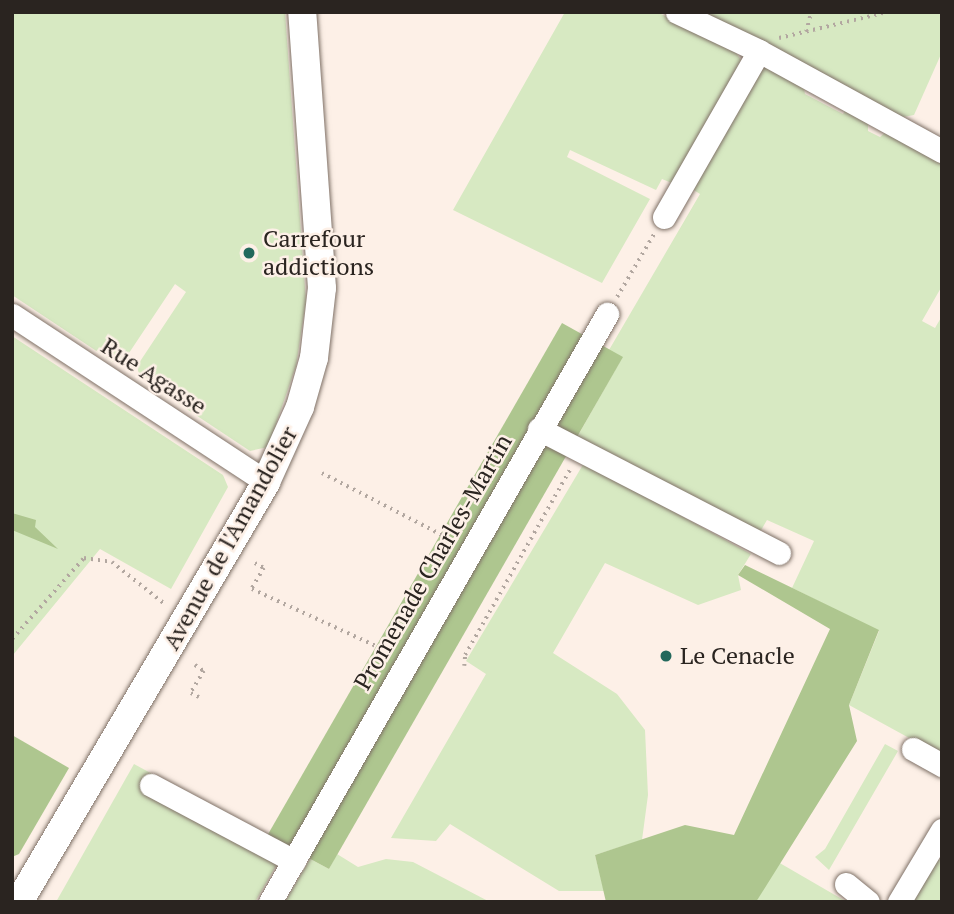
<!DOCTYPE html>
<html>
<head>
<meta charset="utf-8">
<style>
	body { margin:0 }
	#map { position:relative; width:954px; height:914px; overflow:hidden; background:#fdf0e7; font-family:"PT Serif",serif }
	div>[style] { position:absolute }
	.green>* { inset:0; background:#d7e9c2 }
	.forest>* { inset:0; background:#aec68f }
	.path>* { height:3.5px; margin-top:-1.75px; transform-origin:0; background:repeating-linear-gradient(90deg,#b2a7a0 0 2px,transparent 0 7px) }
	.roads { filter:drop-shadow(0 0 2px #7f7167) drop-shadow(0 0 2px #7f7167) }
	.minor>* { height:23px; margin:-11.5px; padding:0 11.5px; transform-origin:11.5px; border-radius:11.5px; background:#fff }
	.major>* { height:28px; margin:-14px; padding:0 14px; transform-origin:14px; border-radius:14px; background:#fff }
	.dots>* { width:19px; height:19px; translate:-50% -50%; box-sizing:border-box; border:4px solid #fdf0e7; border-radius:50% }
	span { translate:-50% -50%; white-space:nowrap; text-align:center; line-height:1.15; -webkit-text-stroke:5px #fdf0e7; paint-order:stroke }
	.poi-label { font-size:24px; color:#2a2420 }
	.left { translate:0 -50%; text-align:left }
	.street-label { font-size:24px; color:#2a2420 }
	.frame { position:absolute; inset:0; border:14px solid #2a2420; pointer-events:none }
</style>
</head>
<body>
<div id="map">
	<div class="green">
		<div style="clip-path:polygon(12px 12px,285px 12px,306px 301px,296px 366px,268px 447px,250px 451px,140px 378px,137px 366px,186px 292px,175px 284px,125px 359px,113px 362px,12px 295px)"></div>
		<div style="clip-path:polygon(565px 12px,657px 12px,734px 50px,741px 60px,674px 184px,662px 179px,656px 190px,570px 150px,567px 157px,650px 199px,602px 283px,453px 210px)"></div>
		<div style="clip-path:polygon(690px 12px,942px 12px,942px 52px,914px 115px,903px 117px)"></div>
		<div style="clip-path:polygon(765px 67px,803px 83px,805px 94px,843px 114px,847px 108px,868px 119px,868px 131px,880px 137px,887px 131px,942px 161px,942px 286px,922px 321px,935px 328px,942px 316px,942px 756px,849px 705px,879px 631px,792px 588px,814px 541px,767px 520px,760px 532px,575px 441px,622px 358px,609px 350px,700px 194px,689px 187px,748px 85px)"></div>
		<div style="clip-path:polygon(12px 336px,223px 475px,228px 487px,171px 589px,100px 549px,13px 655px)"></div>
		<div style="clip-path:polygon(584px 463px,751px 554px,738px 575px,741px 590px,698px 605px,605px 563px,553px 653px,617px 694px,645px 730px,648px 795px,642px 840px,595px 855px,604px 891px,559px 891px,450px 824px,436px 841px,391px 838px,486px 674px,466px 661px)"></div>
		<div style="clip-path:polygon(885px 744px,898px 751px,829px 870px,815px 857px,825px 849px)"></div>
		<div style="clip-path:polygon(134px 764px,287px 847px,255px 902px,56px 902px)"></div>
		<div style="clip-path:polygon(337px 854px,358px 867px,386px 859px,413px 862px,490px 902px,285px 902px,310px 859px,329px 869px)"></div>
		<div style="clip-path:polygon(935px 858px,942px 861px,942px 902px,909px 902px)"></div>
		<div style="clip-path:polygon(778px 862px,847px 902px,756px 902px)"></div>
	</div>
	<div class="forest">
		<div style="clip-path:polygon(562px 323px,623px 357px,329px 869px,267px 836px)"></div>
		<div style="clip-path:polygon(12px 513px,36px 520px,35px 527px,58px 549px,12px 530px)"></div>
		<div style="clip-path:polygon(745px 565px,879px 630px,849px 705px,857px 741px,756px 902px,606px 902px,595px 855px,685px 825px,734px 835px,830px 629px,738px 575px)"></div>
		<div style="clip-path:polygon(12px 735px,69px 768px,19px 854px,12px 857px)"></div>
	</div>
	<div class="path">
		<div style="left:806px;top:32px;width:21px;rotate:-76deg"></div>
		<div style="left:779px;top:38px;width:111px;rotate:-13.5deg"></div>
		<div style="left:617px;top:297px;width:73px;rotate:-59.6deg"></div>
		<div style="left:322px;top:473px;width:148px;rotate:27.3deg"></div>
		<div style="left:255px;top:563px;width:10px;rotate:29deg"></div>
		<div style="left:264px;top:568px;width:24px;rotate:120deg"></div>
		<div style="left:252px;top:589px;width:153px;rotate:24.7deg"></div>
		<div style="left:12px;top:639px;width:108px;rotate:-48.4deg"></div>
		<div style="left:84px;top:558px;width:28px;rotate:8deg"></div>
		<div style="left:112px;top:562px;width:69px;rotate:38.5deg"></div>
		<div style="left:195px;top:665px;width:11px;rotate:34deg"></div>
		<div style="left:204px;top:671px;width:26px;rotate:121deg"></div>
		<div style="left:191px;top:693px;width:9px;rotate:27deg"></div>
		<div style="left:464px;top:666px;width:11px;rotate:-85deg"></div>
		<div style="left:465px;top:655px;width:215px;rotate:-60.5deg"></div>
	</div>
	<div class="roads">
		<div class="minor">
			<div style="left:677px;top:12px;width:91px;rotate:25.4deg"></div>
			<div style="left:759px;top:51px;width:209px;rotate:28.7deg"></div>
			<div style="left:664px;top:217px;width:191px;rotate:-60.2deg"></div>
			<div style="left:12px;top:315px;width:304px;rotate:33.3deg"></div>
			<div style="left:539px;top:429px;width:270px;rotate:27.3deg"></div>
			<div style="left:913px;top:749px;width:33px;rotate:29deg"></div>
			<div style="left:151px;top:785px;width:162px;rotate:28deg"></div>
			<div style="left:846px;top:884px;width:28px;rotate:39deg"></div>
			<div style="left:270px;top:902px;width:678px;rotate:-60.18deg"></div>
			<div style="left:899px;top:902px;width:84px;rotate:-59.2deg"></div>
		</div>
		<div class="major">
			<div style="left:19px;top:902px;width:487px;rotate:-59.5deg"></div>
			<div style="left:266px;top:482px;width:82px;rotate:-65.6deg"></div>
			<div style="left:300px;top:407px;width:51px;rotate:-74.1deg"></div>
			<div style="left:314px;top:358px;width:70px;rotate:-83.5deg"></div>
			<div style="left:322px;top:288px;width:277px;rotate:-94.1deg"></div>
		</div>
	</div>
	<div class="dots">
		<div style="left:249px;top:253px;background:#23685c"></div>
		<div style="left:666px;top:656px;background:#23685c"></div>
	</div>
	<div class="poi-label">
		<span class="left" style="left:263px;top:253px">Carrefour<br>addictions</span>
		<span class="left" style="left:680px;top:656px">Le Cenacle</span>
	</div>
	<div class="street-label">
		<span style="left:154px;top:376px;rotate:33deg">Rue Agasse</span>
		<span style="left:230px;top:538px;rotate:-61deg">Avenue de l'Amandolier</span>
		<span style="left:433px;top:562px;rotate:-60deg">Promenade Charles-Martin</span>
	</div>
	<div class="frame"></div>
</div>
</body>
</html>
